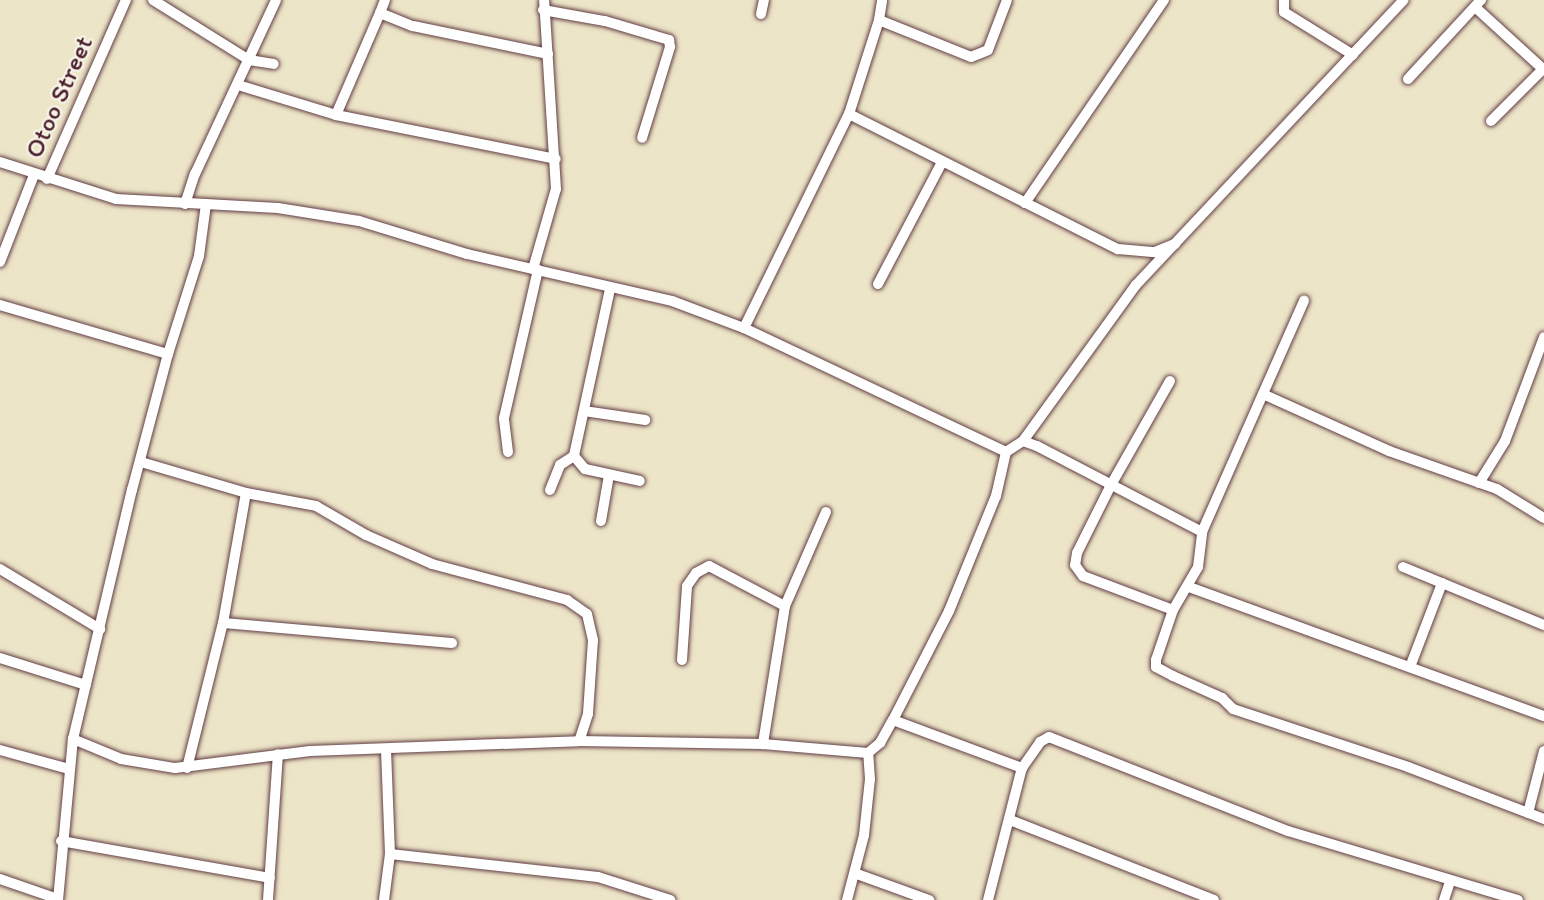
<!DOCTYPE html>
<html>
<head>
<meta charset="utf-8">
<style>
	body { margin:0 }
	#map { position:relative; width:1544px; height:900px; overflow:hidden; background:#ede5c8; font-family:Itim,sans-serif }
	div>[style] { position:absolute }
	.roads { filter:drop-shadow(0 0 2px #623d43) drop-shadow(0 0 2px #623d43) }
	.street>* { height:10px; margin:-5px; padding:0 5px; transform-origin:5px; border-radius:5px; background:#fff }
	span { translate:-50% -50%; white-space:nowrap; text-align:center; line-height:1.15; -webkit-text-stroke:4.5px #f7f3e8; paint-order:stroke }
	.street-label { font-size:26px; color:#4a1f2b }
</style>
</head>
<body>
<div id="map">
	<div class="roads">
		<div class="street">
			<div style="left:153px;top:0;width:113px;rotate:32deg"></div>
			<div style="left:249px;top:60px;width:25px;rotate:9deg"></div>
			<div style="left:385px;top:0;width:14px;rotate:111deg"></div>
			<div style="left:380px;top:13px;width:35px;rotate:22deg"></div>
			<div style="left:413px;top:26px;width:138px;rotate:11.7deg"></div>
			<div style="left:1284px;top:0;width:12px;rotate:90deg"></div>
			<div style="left:1284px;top:12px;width:81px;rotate:31.9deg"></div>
			<div style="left:1475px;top:7px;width:92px;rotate:42.4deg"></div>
			<div style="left:543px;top:10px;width:63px;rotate:10.1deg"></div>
			<div style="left:605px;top:21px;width:67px;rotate:16.5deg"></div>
			<div style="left:669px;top:40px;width:7px;rotate:82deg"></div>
			<div style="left:670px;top:47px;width:95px;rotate:107.1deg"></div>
			<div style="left:761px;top:14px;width:14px;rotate:-78deg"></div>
			<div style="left:879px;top:20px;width:99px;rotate:21.9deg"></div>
			<div style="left:971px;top:57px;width:18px;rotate:-22deg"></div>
			<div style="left:988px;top:50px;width:53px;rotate:-69.2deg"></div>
			<div style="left:1408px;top:79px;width:108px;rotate:-47.3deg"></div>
			<div style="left:238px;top:85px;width:102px;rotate:17deg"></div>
			<div style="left:336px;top:115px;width:224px;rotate:11.3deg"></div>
			<div style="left:849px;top:114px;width:301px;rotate:26.7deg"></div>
			<div style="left:1118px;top:249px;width:37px;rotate:5deg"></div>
			<div style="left:1155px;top:252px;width:22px;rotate:-22deg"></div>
			<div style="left:336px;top:115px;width:111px;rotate:-66.7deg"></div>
			<div style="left:1491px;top:121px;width:75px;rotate:-45deg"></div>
			<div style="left:0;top:162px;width:122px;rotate:17.7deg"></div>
			<div style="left:116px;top:199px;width:162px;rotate:3.2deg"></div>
			<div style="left:278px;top:208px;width:82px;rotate:9.1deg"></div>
			<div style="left:359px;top:221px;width:113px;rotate:17deg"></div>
			<div style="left:467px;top:254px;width:210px;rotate:12.9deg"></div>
			<div style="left:672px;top:301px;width:77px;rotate:20.6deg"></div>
			<div style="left:744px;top:328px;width:238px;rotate:-63.9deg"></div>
			<div style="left:849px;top:114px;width:99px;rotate:-72.3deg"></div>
			<div style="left:879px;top:20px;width:20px;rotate:-81deg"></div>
			<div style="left:47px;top:179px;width:196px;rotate:-66.2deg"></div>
			<div style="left:1025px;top:203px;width:246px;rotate:-55.6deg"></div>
			<div style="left:185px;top:204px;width:32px;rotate:-72deg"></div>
			<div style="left:195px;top:174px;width:192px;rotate:-65deg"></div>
			<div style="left:0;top:262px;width:93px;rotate:-68.7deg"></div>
			<div style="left:533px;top:269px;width:83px;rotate:-74deg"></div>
			<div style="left:556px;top:189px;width:189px;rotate:-93.6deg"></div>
			<div style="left:878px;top:284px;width:138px;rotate:-62.3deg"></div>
			<div style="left:610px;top:289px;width:171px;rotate:102.2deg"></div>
			<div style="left:574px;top:456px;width:17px;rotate:50deg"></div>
			<div style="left:585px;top:469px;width:56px;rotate:12.3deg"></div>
			<div style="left:0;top:305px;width:175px;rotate:16.3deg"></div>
			<div style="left:744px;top:328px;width:290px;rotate:25.3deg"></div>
			<div style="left:1006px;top:452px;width:20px;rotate:-33deg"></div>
			<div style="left:1023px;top:441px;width:15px;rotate:20deg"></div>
			<div style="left:1037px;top:446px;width:186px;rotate:27.5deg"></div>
			<div style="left:1170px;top:381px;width:117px;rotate:119.6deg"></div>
			<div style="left:1112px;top:483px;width:78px;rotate:116.6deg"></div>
			<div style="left:1077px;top:553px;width:12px;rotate:99deg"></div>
			<div style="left:1075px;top:565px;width:14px;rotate:54deg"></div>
			<div style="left:1083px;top:576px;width:96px;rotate:20.7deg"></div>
			<div style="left:1173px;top:610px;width:50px;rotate:-59.8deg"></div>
			<div style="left:1198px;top:567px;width:35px;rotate:-83deg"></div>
			<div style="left:1202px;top:532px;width:253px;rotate:-66.2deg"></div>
			<div style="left:1263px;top:394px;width:138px;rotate:24.3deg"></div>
			<div style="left:1389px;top:451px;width:114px;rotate:19.4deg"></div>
			<div style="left:1497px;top:489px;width:55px;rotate:31.7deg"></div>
			<div style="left:584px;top:411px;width:62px;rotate:8.4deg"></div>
			<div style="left:1023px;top:441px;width:193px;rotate:-54.1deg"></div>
			<div style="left:1136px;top:285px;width:391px;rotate:-46.8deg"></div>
			<div style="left:508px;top:452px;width:34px;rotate:-97deg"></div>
			<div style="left:504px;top:418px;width:152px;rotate:-77.1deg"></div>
			<div style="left:141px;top:462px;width:109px;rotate:16.4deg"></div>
			<div style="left:246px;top:493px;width:71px;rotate:10.5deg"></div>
			<div style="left:316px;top:506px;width:58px;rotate:30.1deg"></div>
			<div style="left:366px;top:535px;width:72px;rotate:23.7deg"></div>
			<div style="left:432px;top:564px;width:140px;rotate:14.9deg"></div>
			<div style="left:567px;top:600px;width:24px;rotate:35deg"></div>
			<div style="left:587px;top:614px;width:27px;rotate:77deg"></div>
			<div style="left:593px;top:640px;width:74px;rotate:93.9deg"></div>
			<div style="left:588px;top:714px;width:28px;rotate:108deg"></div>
			<div style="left:1479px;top:483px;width:49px;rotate:-58.2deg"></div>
			<div style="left:1505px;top:441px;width:111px;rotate:-69.4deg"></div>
			<div style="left:550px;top:490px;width:27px;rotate:-68deg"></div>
			<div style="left:560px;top:465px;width:17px;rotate:-33deg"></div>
			<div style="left:826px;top:512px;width:103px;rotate:113.6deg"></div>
			<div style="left:785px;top:606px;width:140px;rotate:99.1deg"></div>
			<div style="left:763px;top:744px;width:105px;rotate:4.9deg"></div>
			<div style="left:868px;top:753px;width:16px;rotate:-40deg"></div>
			<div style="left:880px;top:743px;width:26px;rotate:-61deg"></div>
			<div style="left:893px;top:720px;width:123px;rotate:-62.8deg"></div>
			<div style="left:949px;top:611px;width:124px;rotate:-67.8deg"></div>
			<div style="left:996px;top:496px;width:45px;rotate:-77.2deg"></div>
			<div style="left:601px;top:521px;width:47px;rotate:-80.1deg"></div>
			<div style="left:1403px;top:567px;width:152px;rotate:22.4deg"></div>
			<div style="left:0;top:569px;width:117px;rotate:31deg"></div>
			<div style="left:1189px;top:587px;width:378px;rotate:20deg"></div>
			<div style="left:1173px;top:610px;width:53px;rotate:108.8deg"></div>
			<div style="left:1156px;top:660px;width:7px;rotate:90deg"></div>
			<div style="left:1156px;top:667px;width:19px;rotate:28deg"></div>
			<div style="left:1173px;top:676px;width:54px;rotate:24.2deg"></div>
			<div style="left:1222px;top:698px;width:16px;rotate:45deg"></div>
			<div style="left:1233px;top:709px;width:184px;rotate:18.3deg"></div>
			<div style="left:1408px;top:767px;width:146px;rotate:20.9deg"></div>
			<div style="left:223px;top:623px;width:230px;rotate:5deg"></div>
			<div style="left:0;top:658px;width:90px;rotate:17.4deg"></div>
			<div style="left:682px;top:660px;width:74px;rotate:-86.1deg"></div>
			<div style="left:687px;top:586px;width:16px;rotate:-55deg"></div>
			<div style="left:696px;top:573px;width:15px;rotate:-28deg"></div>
			<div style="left:709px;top:566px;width:86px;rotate:27.8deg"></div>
			<div style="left:1410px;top:667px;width:90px;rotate:-69.1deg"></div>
			<div style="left:893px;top:720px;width:138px;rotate:20.4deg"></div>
			<div style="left:73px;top:739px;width:52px;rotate:22.6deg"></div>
			<div style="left:121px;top:759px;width:55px;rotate:9.5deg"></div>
			<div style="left:175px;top:768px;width:136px;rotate:-7.2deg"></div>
			<div style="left:310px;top:751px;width:269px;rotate:-2.1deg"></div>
			<div style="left:579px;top:741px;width:184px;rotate:0.9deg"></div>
			<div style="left:0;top:750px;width:72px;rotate:15.4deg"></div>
			<div style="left:187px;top:768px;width:149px;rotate:-76.1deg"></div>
			<div style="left:223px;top:623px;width:132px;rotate:-80deg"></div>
			<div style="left:1528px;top:813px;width:64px;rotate:-75.5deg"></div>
			<div style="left:1010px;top:820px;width:219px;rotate:21.4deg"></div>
			<div style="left:61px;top:841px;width:212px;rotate:10deg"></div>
			<div style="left:390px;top:854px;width:209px;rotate:6.3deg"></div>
			<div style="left:598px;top:877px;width:76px;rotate:17.7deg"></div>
			<div style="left:857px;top:874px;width:77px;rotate:19.9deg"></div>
			<div style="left:0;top:879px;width:61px;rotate:19deg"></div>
			<div style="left:58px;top:900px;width:162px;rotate:-84.7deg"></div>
			<div style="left:73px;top:739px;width:256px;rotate:-76.7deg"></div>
			<div style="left:132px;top:490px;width:141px;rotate:-75.2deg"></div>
			<div style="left:168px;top:354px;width:103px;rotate:-72.4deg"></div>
			<div style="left:199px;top:256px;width:52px;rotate:-82.3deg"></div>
			<div style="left:268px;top:900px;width:146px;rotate:-86.1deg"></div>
			<div style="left:384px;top:900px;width:46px;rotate:-82.6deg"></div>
			<div style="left:390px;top:854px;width:105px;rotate:-92.2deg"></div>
			<div style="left:847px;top:900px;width:67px;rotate:-75.3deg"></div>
			<div style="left:864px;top:835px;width:56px;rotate:-83.9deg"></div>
			<div style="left:870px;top:779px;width:26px;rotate:-94deg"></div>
			<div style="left:988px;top:900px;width:136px;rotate:-75.6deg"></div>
			<div style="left:1022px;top:768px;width:32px;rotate:-55deg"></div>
			<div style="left:1040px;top:742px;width:10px;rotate:-29deg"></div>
			<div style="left:1049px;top:737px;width:257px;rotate:21.5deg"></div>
			<div style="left:1288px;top:831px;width:240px;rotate:16.7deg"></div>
			<div style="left:1444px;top:900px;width:19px;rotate:-72deg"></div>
		</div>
	</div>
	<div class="street-label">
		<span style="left:59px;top:97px;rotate:-66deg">Otoo Street</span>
	</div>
</div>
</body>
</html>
